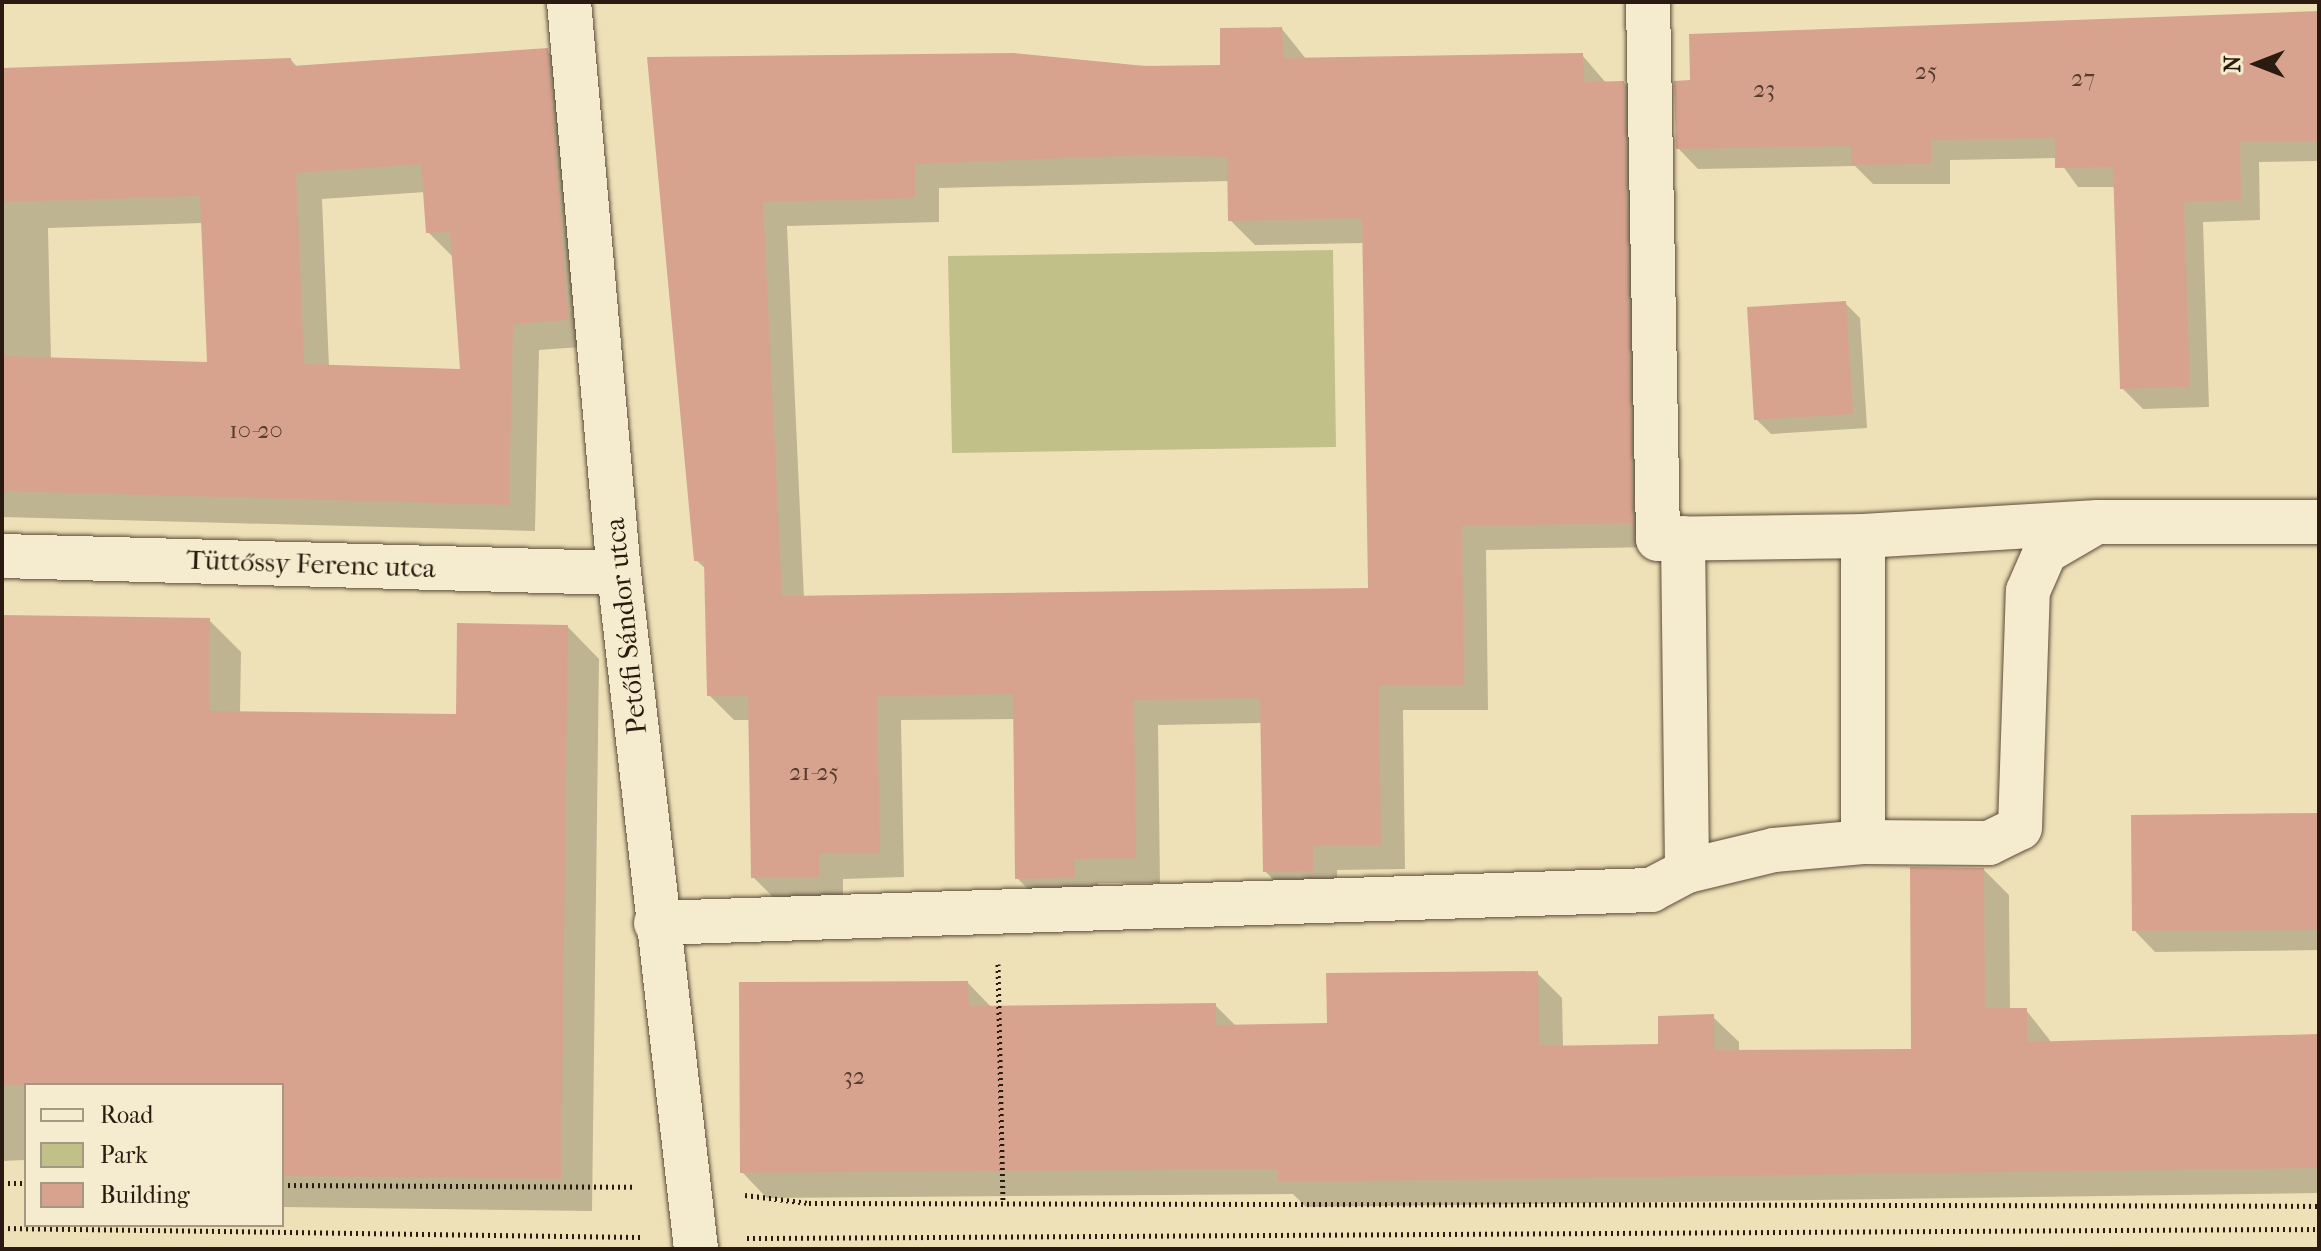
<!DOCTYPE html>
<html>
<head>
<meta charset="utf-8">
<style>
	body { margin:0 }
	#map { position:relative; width:2321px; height:1251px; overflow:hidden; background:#efe1b7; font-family:"IM FELL French Canon",serif }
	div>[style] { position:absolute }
	.green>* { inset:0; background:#c1c089 }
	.shadow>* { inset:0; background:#0003 }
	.building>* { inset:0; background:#d8a38e }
	.path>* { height:5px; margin-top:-2.5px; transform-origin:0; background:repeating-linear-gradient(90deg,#2a1a0f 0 2px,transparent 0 6px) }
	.roads { filter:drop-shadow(0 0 2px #5b4c39) drop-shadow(0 0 2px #5b4c39) }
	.minor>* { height:44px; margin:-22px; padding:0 22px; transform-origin:22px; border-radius:22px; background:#f5ecd0 }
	span { translate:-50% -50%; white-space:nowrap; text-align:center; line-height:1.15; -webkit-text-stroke:8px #f5ecd0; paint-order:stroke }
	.number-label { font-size:24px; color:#563c2f }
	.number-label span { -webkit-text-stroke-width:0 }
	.street-label { font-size:28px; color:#2a1a0f }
	.frame { position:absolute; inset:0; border:4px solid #2a1a0f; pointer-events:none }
	.legend { position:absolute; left:24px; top:1083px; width:260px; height:144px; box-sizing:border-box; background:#f5ecd0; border:2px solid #a49883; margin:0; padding:10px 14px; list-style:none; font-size:24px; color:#2a1a0f }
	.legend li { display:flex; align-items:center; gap:16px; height:40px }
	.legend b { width:40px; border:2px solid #a49883 }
	.north { position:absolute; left:2217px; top:24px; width:80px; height:80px; -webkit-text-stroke:6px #f5ecd0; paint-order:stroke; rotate:270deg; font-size:22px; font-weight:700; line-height:32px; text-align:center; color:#2a1a0f }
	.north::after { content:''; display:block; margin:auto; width:28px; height:36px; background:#2a1a0f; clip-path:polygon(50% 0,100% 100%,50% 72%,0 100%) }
</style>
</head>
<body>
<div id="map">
	<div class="green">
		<div style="clip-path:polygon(1333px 250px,1336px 447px,952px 453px,948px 256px)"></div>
	</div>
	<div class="shadow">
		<div style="clip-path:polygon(2319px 15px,2319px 161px,2259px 162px,2260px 220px,2203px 222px,2209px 407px,2143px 409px,2122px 388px,2115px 187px,2078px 187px,2057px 158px,1950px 160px,1950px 184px,1873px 184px,1855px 166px,1698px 169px,1678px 148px)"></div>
		<div style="clip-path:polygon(evenodd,1282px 29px,1307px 60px,1582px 55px,1607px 84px,1624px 83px,1649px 108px,1657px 547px,1486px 550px,1488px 710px,1403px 710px,1405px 869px,1337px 870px,1337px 895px,1289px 896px,1265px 871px,1262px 723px,1158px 725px,1160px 883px,1098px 883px,1099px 902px,1042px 903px,1017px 878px,1016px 719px,901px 720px,904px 877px,843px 879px,843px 901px,778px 902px,753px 877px,750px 720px,734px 720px,709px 695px,707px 570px,696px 560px,650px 59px,1222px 67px,1282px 29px,1229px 181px,1230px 220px,1255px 245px,1365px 243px,1370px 590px,804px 598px,787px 226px,939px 222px,939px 188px,1229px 181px)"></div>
		<div style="clip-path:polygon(evenodd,547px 51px,574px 78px,594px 346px,539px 350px,535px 531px,2px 517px,2px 69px,291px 60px,298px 68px,547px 51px,425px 192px,428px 232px,454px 258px,462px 371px,329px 367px,322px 199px,425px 192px,547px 51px,203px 223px,209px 364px,51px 360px,48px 228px,203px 223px)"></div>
		<div style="clip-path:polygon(1845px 303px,1860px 318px,1867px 428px,1771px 434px,1756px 419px)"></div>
		<div style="clip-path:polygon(2px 617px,209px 620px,241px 652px,240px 714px,458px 716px,567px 626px,599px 659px,592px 1211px,282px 1207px,282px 1085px,26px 1085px,26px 1160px,2px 1161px)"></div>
		<div style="clip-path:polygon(2319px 815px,2319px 950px,2155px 952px,2134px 930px)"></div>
		<div style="clip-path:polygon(1984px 870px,2009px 895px,2010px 1010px,2026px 1010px,2052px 1043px,2319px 1037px,2319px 1193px,1306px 1207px,1293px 1194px,767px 1198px,742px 1172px,968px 983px,992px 1008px,1215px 1005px,1236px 1026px,1329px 1025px,1537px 973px,1562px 998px,1563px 1048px,1660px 1046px,1713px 1017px,1739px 1042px,1739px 1052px,1913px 1051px)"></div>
	</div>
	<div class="building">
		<div style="clip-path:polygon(2319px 11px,2319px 141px,2240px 142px,2241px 200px,2184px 202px,2190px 387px,2120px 389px,2113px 167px,2055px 168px,2055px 138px,1931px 140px,1931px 164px,1851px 165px,1851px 146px,1676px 149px,1674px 81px,1690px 80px,1689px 34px)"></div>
		<div style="clip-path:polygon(evenodd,1282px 27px,1284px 58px,1583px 53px,1584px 82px,1624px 81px,1633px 523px,1462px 526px,1464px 685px,1379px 686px,1381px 845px,1313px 846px,1313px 871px,1263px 872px,1260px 698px,1134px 700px,1136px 858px,1074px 859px,1075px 878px,1015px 879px,1013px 694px,877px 696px,880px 853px,819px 854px,819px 877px,751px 878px,748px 696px,707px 696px,704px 561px,694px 561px,647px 57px,1014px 53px,1145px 66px,1220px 65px,1220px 28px,1282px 27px,1146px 155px,1227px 157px,1228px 221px,1362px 218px,1368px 588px,782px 596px,763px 202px,915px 198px,915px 164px,1146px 155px)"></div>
		<div style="clip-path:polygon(evenodd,548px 48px,568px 320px,513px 324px,509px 505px,2px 491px,2px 356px,207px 362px,200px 196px,2px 202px,2px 68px,291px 58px,292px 66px,548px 48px,421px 164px,426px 233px,450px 232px,460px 369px,304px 364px,296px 173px,421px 164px)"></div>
		<div style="clip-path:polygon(1846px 301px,1853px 414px,1754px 420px,1747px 307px)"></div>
		<div style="clip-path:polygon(2px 615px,210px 618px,209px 711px,456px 714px,457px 623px,568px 625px,561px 1179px,282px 1176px,282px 1085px,2px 1085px)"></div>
		<div style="clip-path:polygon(2319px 813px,2319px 930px,2132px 931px,2131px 815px)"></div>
		<div style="clip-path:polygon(1910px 867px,1984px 868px,1985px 1008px,2027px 1008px,2027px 1042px,2319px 1034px,2319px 1168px,1278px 1182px,1278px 1169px,740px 1173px,739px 982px,968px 981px,969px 1006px,1216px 1003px,1216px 1025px,1327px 1023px,1326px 973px,1538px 971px,1539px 1046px,1658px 1044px,1658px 1016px,1714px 1014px,1714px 1050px,1911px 1049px)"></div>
	</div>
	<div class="path">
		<div style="left:998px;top:964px;width:239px;rotate:88.8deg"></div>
		<div style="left:2px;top:1183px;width:24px"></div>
		<div style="left:282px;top:1185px;width:353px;rotate:0.3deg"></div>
		<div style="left:745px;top:1195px;width:64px;rotate:7.1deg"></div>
		<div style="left:809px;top:1203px;width:1510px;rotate:0.11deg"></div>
		<div style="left:2px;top:1228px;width:639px;rotate:0.81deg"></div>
		<div style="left:747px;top:1238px;width:1572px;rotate:-0.33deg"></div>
	</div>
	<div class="roads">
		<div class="minor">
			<div style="left:569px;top:2px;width:573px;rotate:85deg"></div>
			<div style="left:619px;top:573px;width:680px;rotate:83.5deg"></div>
			<div style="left:1648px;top:2px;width:537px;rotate:88.93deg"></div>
			<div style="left:1658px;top:539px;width:205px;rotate:-0.8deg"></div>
			<div style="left:1683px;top:538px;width:333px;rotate:89.3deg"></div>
			<div style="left:2px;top:556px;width:617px;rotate:1.58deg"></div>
			<div style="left:1863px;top:842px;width:126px;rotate:0.5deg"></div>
			<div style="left:1989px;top:843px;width:34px;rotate:-26deg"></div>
			<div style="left:2020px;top:828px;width:237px;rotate:-88.1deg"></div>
			<div style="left:2028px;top:591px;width:43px;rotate:-66.4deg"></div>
			<div style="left:2045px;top:552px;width:56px;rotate:-30.3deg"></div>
			<div style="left:656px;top:923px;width:996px;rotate:-1.9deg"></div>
			<div style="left:1651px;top:890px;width:41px;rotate:-27.8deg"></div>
			<div style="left:1687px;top:871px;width:89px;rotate:-13.6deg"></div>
			<div style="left:1774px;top:850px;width:89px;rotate:-5.1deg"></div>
			<div style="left:1863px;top:842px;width:306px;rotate:-90deg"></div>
			<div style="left:1863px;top:536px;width:235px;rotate:-3.4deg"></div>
			<div style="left:2098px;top:522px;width:221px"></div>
		</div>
	</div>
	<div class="number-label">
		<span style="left:1926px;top:72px">25</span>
		<span style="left:2083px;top:79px">27</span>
		<span style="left:1764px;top:90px">23</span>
		<span style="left:256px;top:431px">10-20</span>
		<span style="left:814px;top:773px">21-25</span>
		<span style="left:854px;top:1077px">32</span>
	</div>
	<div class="street-label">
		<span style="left:311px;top:564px;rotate:2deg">Tüttőssy Ferenc utca</span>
		<span style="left:626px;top:626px;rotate:-96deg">Petőfi Sándor utca</span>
	</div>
	<div class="frame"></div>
	<ul class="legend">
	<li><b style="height:10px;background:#f5ecd0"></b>Road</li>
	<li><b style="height:22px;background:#c1c089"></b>Park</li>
	<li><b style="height:22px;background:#d8a38e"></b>Building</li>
	</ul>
	<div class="north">N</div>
</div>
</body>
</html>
